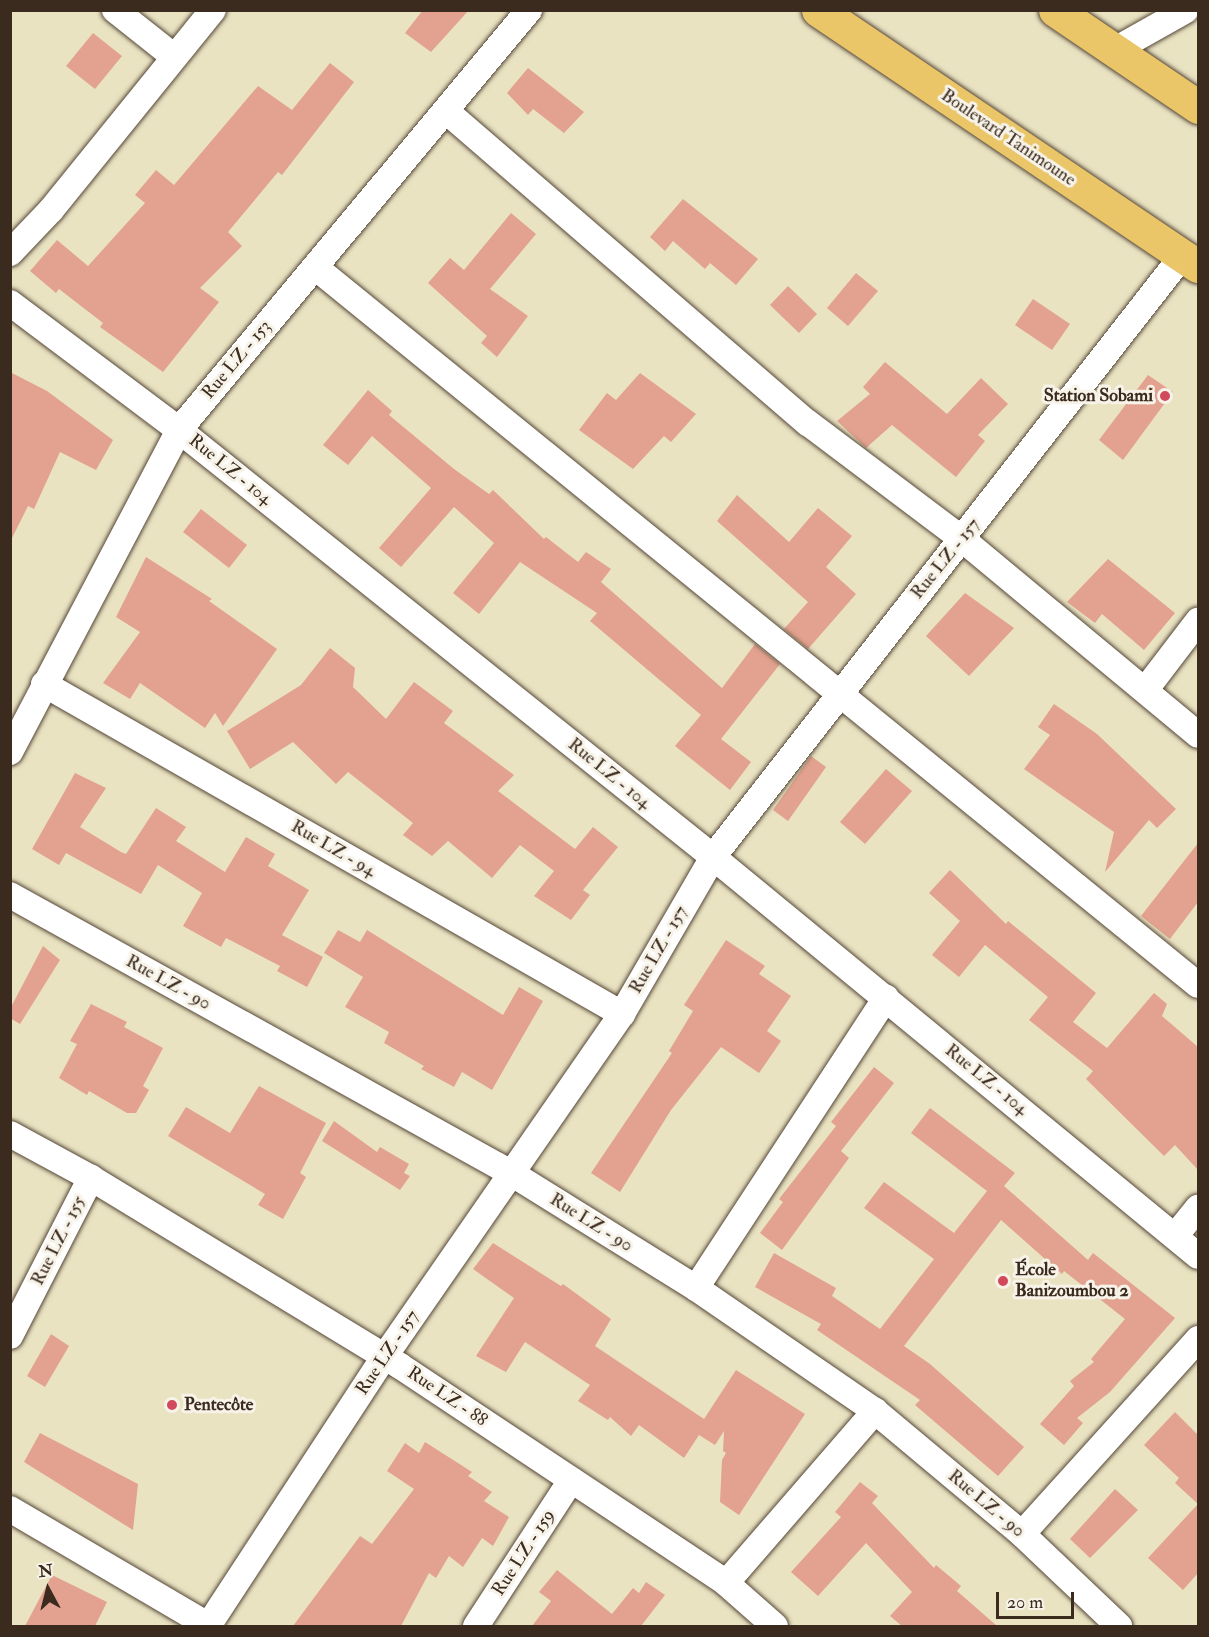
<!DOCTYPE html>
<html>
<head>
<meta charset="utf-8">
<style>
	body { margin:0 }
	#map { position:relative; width:1209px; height:1637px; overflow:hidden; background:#e9e3c2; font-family:"IM FELL Double Pica",serif }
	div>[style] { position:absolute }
	.building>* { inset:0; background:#e2a28f }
	.roads { filter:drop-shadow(0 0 2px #554637) drop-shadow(0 0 2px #554637) }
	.minor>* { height:26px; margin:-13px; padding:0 13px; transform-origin:13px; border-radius:13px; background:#fff }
	.primary>* { height:33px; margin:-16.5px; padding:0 16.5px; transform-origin:16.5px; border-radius:16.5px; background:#eac669 }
	.dots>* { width:16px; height:16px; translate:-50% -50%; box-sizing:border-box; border:3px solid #f7f3e8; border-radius:50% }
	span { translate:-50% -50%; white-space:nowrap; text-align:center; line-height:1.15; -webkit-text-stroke:6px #f7f3e8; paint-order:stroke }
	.street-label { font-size:18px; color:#3b2a1e }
	.poi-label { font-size:18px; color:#3b2a1e; font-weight:700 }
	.right { translate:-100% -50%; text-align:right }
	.left { translate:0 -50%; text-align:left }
	.frame { position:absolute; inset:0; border:12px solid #3b2a1e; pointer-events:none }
	.north { position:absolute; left:18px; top:1559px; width:60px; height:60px; -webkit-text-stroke:4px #f7f3e8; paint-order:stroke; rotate:353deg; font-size:16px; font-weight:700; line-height:24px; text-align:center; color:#3b2a1e }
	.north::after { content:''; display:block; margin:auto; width:21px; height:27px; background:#3b2a1e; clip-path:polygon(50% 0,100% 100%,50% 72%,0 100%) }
	.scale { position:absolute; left:996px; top:1592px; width:78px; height:27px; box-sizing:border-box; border:3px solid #3b2a1e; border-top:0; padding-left:8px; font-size:18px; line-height:21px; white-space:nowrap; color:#3b2a1e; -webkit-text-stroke:4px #f7f3e8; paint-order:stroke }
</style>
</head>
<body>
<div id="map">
	<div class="building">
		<div style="clip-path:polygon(423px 10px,469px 10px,431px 52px,405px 33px)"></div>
		<div style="clip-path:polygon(93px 33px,122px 56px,95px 89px,66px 66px)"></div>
		<div style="clip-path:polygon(330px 63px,354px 82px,282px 175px,278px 172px,228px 232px,242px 246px,200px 288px,219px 302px,163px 372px,100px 327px,103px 323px,59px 289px,56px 293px,30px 271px,57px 240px,88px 266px,145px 203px,135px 195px,156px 170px,174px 185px,258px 86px,292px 110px)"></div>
		<div style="clip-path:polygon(528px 68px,584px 112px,564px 133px,533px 109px,528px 115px,507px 93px)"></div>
		<div style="clip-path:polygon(683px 199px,758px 259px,736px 285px,710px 263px,705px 269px,673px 241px,665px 251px,650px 237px)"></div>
		<div style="clip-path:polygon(511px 213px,536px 234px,490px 289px,528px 316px,497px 357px,481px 343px,487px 336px,428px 283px,450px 258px,464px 270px)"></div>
		<div style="clip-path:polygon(856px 273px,878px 291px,848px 326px,827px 308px)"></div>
		<div style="clip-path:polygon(788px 286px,817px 314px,799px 333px,770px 305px)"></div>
		<div style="clip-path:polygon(1033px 299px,1070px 324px,1052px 350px,1015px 325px)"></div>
		<div style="clip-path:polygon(885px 362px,947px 414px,981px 378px,1008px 404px,978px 435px,985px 441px,956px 477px,892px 425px,866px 448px,837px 421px,870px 394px,863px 387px)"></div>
		<div style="clip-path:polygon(10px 372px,47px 391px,113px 440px,96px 470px,60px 452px,34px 509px,28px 506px,10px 542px)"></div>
		<div style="clip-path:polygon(640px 373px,696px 414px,671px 442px,664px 436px,633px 469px,579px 430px,607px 393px,616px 400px)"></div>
		<div style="clip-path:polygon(1148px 375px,1173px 392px,1123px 460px,1099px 440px)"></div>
		<div style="clip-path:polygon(368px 390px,392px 411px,389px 415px,454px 469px,489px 494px,493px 490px,544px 539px,546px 537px,578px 562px,586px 552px,611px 569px,601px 582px,722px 688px,755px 644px,780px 664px,721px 739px,751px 762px,730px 790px,675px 746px,701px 715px,590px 621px,597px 613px,520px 562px,479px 614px,453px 593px,494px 543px,454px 507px,401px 567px,379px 548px,431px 488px,372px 436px,348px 465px,323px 445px)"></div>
		<div style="clip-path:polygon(737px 495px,789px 542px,818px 508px,852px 536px,826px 567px,856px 594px,808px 649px,784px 629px,808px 602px,717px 521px)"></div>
		<div style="clip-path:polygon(201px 509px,247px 545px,229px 568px,183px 532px)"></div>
		<div style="clip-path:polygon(146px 557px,212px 599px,209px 601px,277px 649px,223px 726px,215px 713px,205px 728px,140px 683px,130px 699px,103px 683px,140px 632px,116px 617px)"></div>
		<div style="clip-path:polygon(1108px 559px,1175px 613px,1144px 650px,1102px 614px,1095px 623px,1067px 602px)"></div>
		<div style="clip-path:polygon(965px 593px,1014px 628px,969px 676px,926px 636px)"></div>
		<div style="clip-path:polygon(330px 648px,355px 668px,353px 687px,386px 719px,414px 682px,453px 711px,444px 723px,514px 775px,498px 791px,575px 849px,593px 827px,618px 847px,583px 890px,590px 895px,571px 920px,534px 896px,554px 871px,520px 845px,492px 878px,448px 841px,432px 856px,403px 835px,413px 823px,348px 772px,336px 784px,293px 742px,250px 769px,227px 731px,301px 685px)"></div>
		<div style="clip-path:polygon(1054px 704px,1097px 734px,1176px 809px,1157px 828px,1149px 820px,1105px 872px,1114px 832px,1024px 769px,1050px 735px,1038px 727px)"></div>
		<div style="clip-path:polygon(811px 756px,826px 767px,788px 821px,773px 810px)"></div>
		<div style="clip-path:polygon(886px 769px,912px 791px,865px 844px,840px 822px)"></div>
		<div style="clip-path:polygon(75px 773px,106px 788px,80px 827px,121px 852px,126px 854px,156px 808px,186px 827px,176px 841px,225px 872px,246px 837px,275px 854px,268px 866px,309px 890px,282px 935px,323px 957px,307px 987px,277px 971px,280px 966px,226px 938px,221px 947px,183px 926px,202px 893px,158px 865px,141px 894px,66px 853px,59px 865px,32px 849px)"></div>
		<div style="clip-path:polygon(1198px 843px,1198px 902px,1170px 939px,1141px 916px)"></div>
		<div style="clip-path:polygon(950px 870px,1006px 924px,1008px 921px,1096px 993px,1073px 1022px,1107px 1048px,1154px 993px,1167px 1004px,1162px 1016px,1198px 1047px,1198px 1170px,1175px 1145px,1164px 1156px,1086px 1079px,1093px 1071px,1029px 1020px,1048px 997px,985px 945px,959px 977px,932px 955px,960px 921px,929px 893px)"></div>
		<div style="clip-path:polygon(338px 930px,360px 942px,367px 930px,503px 1015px,519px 987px,543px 1001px,492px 1090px,462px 1072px,454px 1087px,421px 1069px,424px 1066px,384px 1043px,389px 1032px,345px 1007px,363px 977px,324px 953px)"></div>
		<div style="clip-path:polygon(726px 940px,765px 966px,759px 974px,791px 996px,767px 1031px,781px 1041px,759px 1073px,721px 1047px,671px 1110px,620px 1192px,591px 1173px,672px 1053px,669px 1051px,693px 1011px,684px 1005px)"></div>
		<div style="clip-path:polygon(43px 946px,60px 960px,20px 1024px,10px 1018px,10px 1009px)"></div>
		<div style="clip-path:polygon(91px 1004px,127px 1022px,124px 1027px,163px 1048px,143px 1086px,149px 1090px,136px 1113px,127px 1113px,89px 1091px,87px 1095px,59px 1078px,77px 1044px,70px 1041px)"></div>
		<div style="clip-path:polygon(874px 1067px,894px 1083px,841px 1151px,849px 1158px,782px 1250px,760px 1233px,783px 1202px,779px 1199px,836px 1126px,831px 1122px)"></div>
		<div style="clip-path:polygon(259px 1086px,326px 1123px,300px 1173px,306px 1177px,283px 1219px,258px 1205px,265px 1194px,168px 1136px,186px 1107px,230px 1133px)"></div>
		<div style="clip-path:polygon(930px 1108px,1015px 1173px,1004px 1186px,1088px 1260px,1093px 1253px,1175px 1318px,1110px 1392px,1077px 1418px,1083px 1423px,1064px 1445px,1040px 1424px,1074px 1386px,1070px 1381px,1094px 1362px,1091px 1359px,1125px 1319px,1064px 1271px,1062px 1274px,1001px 1220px,904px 1346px,930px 1364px,1024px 1447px,998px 1476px,915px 1405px,920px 1400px,817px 1330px,821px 1324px,755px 1287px,774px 1253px,836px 1288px,832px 1296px,880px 1329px,934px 1259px,864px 1208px,884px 1182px,954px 1233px,987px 1191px,911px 1133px)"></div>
		<div style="clip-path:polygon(334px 1121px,377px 1152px,380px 1147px,409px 1164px,404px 1173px,410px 1176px,400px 1190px,322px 1141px)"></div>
		<div style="clip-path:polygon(493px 1243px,561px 1286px,563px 1284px,611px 1319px,595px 1346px,704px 1419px,736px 1370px,805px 1414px,739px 1515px,720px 1502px,722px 1460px,726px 1453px,723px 1451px,724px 1431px,715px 1445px,699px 1435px,684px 1458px,639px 1425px,631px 1436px,610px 1417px,608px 1420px,578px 1401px,590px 1385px,525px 1342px,506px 1372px,476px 1356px,514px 1298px,473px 1269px)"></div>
		<div style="clip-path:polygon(51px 1334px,69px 1346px,45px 1387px,27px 1376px)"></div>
		<div style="clip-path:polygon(1175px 1412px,1198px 1435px,1198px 1504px,1175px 1483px,1179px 1478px,1144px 1445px)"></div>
		<div style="clip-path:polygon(40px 1433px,138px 1484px,133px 1530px,24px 1462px)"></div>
		<div style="clip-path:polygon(425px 1442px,472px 1472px,468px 1476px,492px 1492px,484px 1501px,509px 1517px,493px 1546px,482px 1538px,463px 1567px,449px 1556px,436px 1578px,429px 1573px,401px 1626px,293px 1626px,360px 1536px,372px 1544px,414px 1489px,387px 1471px,405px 1443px,419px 1453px)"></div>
		<div style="clip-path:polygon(860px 1482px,878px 1496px,872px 1503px,934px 1568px,936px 1565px,961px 1586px,957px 1591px,997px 1626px,902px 1626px,890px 1616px,912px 1592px,866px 1543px,818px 1596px,791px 1572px,841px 1517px,835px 1512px)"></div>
		<div style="clip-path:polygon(1115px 1489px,1138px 1510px,1090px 1558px,1070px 1539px)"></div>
		<div style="clip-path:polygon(1198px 1504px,1198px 1573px,1183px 1590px,1148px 1558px)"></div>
		<div style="clip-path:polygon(557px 1570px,612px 1614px,633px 1588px,639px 1593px,646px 1582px,665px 1595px,641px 1626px,532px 1626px,551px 1601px,539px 1592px)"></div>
		<div style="clip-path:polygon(52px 1575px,107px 1602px,95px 1626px,25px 1626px)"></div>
	</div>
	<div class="roads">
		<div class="minor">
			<div style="left:115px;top:10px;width:74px;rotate:38.4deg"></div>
			<div style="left:1115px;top:50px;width:81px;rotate:-29.4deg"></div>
			<div style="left:446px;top:111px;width:478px;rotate:40.8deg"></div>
			<div style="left:808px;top:423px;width:193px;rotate:37deg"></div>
			<div style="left:962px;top:539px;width:307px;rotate:39.7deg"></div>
			<div style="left:10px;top:253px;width:59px;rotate:-46.4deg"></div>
			<div style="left:51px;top:210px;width:257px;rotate:-51deg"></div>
			<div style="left:315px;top:267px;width:1138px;rotate:39.12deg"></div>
			<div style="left:10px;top:303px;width:211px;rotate:36.9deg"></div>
			<div style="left:179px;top:430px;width:684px;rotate:38.65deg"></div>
			<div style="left:713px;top:857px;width:628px;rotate:39.44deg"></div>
			<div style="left:44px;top:684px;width:666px;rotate:29.72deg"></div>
			<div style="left:1146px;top:689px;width:86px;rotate:-52.6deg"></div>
			<div style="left:10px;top:752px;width:364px;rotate:-62.3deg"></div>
			<div style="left:179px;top:430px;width:547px;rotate:-50.19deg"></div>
			<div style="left:10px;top:895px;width:573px;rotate:29.03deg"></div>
			<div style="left:511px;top:1173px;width:218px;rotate:31.9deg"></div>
			<div style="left:696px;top:1288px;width:217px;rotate:34.5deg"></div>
			<div style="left:875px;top:1411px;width:192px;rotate:39.9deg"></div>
			<div style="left:1022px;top:1534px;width:134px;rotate:43.5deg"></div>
			<div style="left:10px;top:1134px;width:92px;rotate:28.5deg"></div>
			<div style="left:91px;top:1178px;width:362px;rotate:31.3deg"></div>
			<div style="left:400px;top:1366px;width:392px;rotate:33.6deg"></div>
			<div style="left:726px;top:1583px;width:65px;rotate:41.3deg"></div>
			<div style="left:1176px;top:1235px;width:35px;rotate:-51deg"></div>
			<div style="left:696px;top:1288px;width:347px;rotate:-56.8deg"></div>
			<div style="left:10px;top:1336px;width:178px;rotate:-62.9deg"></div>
			<div style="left:10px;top:1509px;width:229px;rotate:30.4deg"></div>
			<div style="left:1022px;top:1534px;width:263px;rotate:-47.9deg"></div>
			<div style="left:726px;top:1583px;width:228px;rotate:-49.1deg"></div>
			<div style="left:208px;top:1626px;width:323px;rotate:-56.8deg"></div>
			<div style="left:385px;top:1356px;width:416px;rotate:-55.3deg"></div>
			<div style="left:622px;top:1014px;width:181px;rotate:-59.9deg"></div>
			<div style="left:713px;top:857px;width:764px;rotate:-52.02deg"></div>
			<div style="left:476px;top:1626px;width:174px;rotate:-56.9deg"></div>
		</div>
		<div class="primary">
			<div style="left:818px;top:10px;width:458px;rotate:34deg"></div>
			<div style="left:1055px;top:10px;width:173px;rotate:34.1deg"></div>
		</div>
	</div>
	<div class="dots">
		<div style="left:1165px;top:396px;background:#d1495b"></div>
		<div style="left:1003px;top:1281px;background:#d1495b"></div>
		<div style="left:172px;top:1405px;background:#d1495b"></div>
	</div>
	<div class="street-label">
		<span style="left:1008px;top:138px;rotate:34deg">Boulevard Tanimoune</span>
		<span style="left:237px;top:360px;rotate:-50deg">Rue LZ - 153</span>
		<span style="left:230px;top:470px;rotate:39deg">Rue LZ - 104</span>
		<span style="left:946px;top:559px;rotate:-51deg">Rue LZ - 157</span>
		<span style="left:609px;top:774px;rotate:39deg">Rue LZ - 104</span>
		<span style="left:333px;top:849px;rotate:30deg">Rue LZ - 94</span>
		<span style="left:659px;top:950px;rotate:-60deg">Rue LZ - 157</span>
		<span style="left:168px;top:983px;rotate:29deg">Rue LZ - 90</span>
		<span style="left:986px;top:1080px;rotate:39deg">Rue LZ - 104</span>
		<span style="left:591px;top:1223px;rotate:32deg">Rue LZ - 90</span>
		<span style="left:59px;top:1241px;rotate:-63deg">Rue LZ - 155</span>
		<span style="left:388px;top:1353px;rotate:-56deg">Rue LZ - 157</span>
		<span style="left:447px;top:1397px;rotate:34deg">Rue LZ - 88</span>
		<span style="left:986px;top:1504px;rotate:40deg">Rue LZ - 90</span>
		<span style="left:524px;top:1553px;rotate:-57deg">Rue LZ - 159</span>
	</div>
	<div class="poi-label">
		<span class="right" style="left:1153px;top:396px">Station Sobami</span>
		<span class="left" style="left:1015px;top:1281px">École<br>Banizoumbou 2</span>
		<span class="left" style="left:184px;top:1405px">Pentecôte</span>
	</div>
	<div class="frame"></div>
	<div class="north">N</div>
	<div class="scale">20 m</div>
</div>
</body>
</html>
